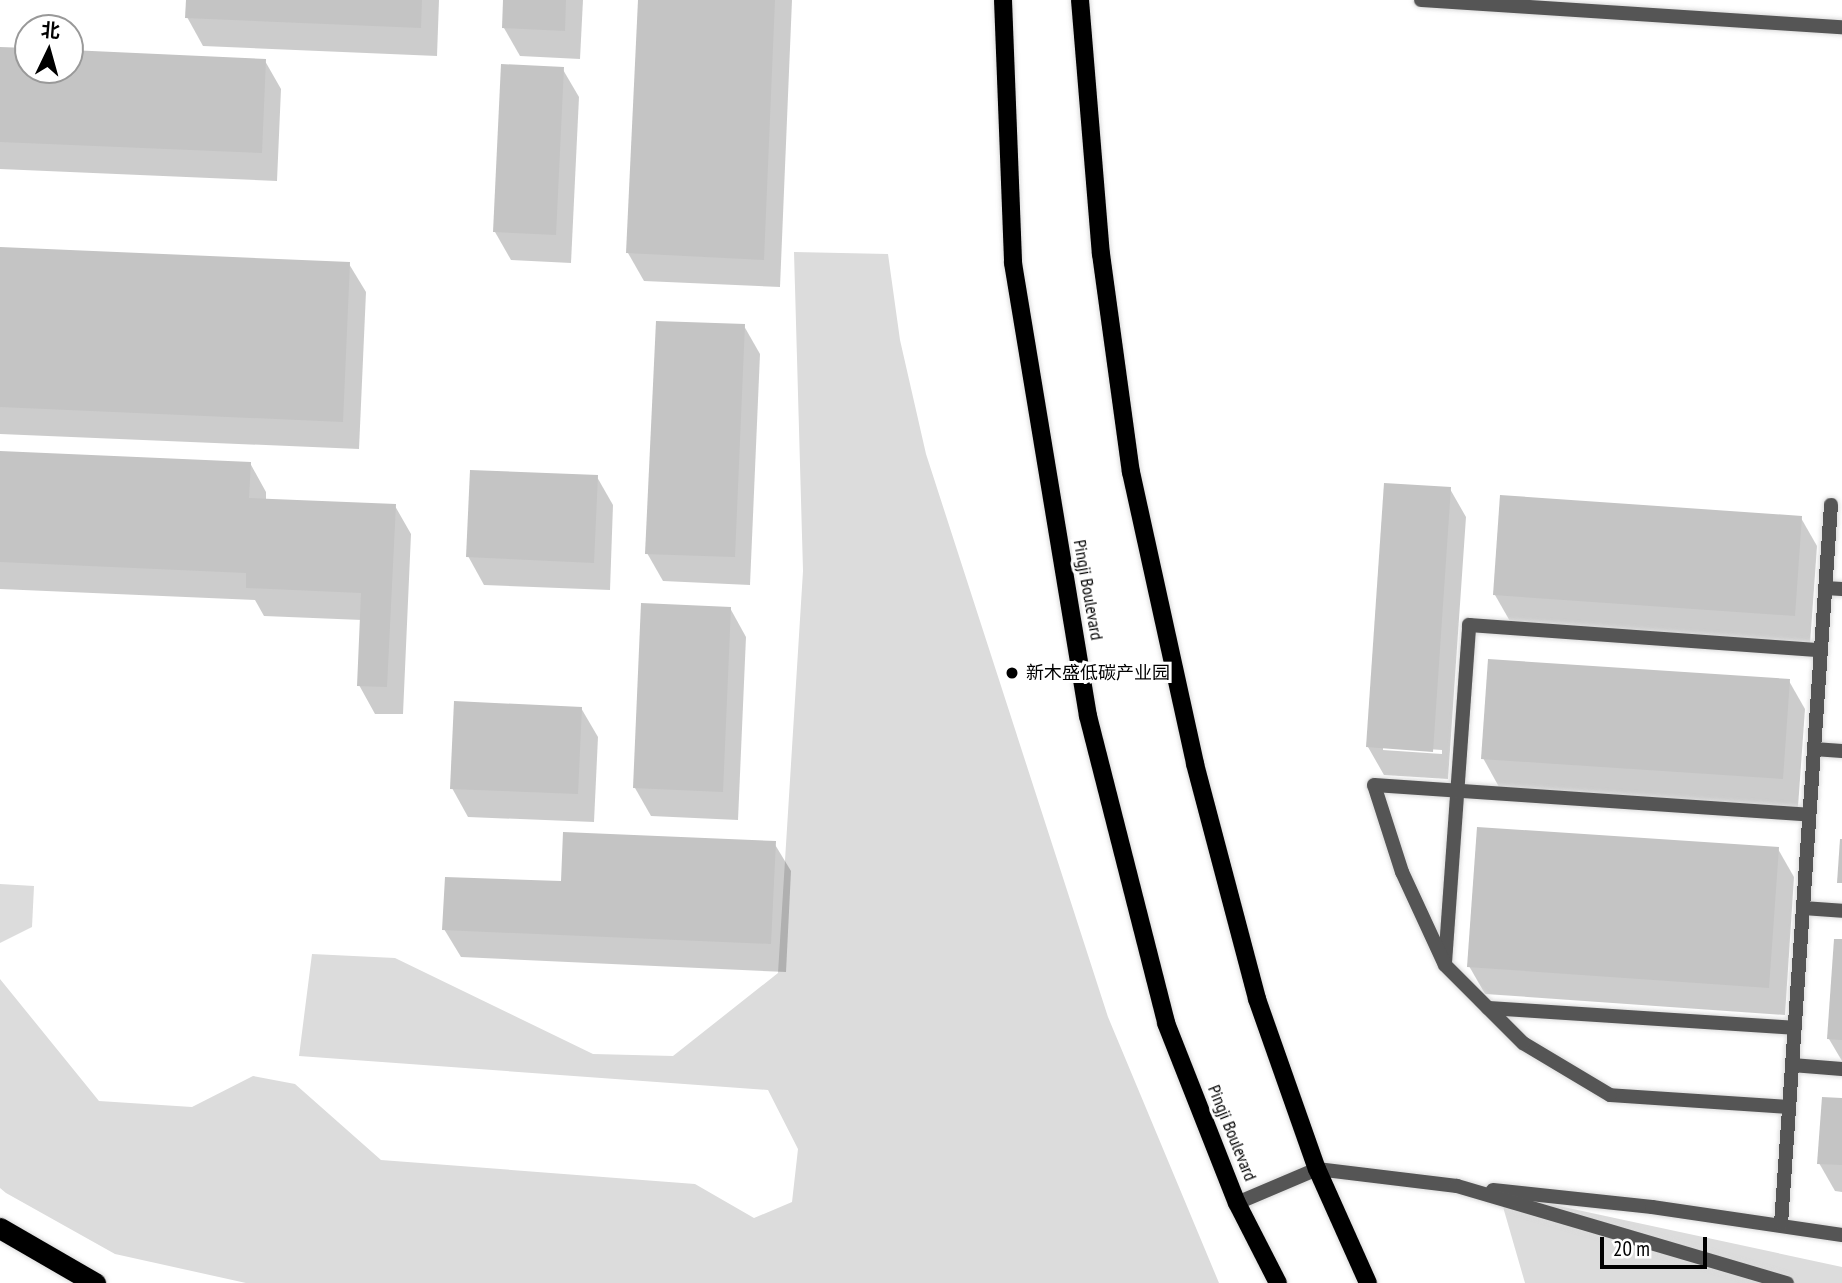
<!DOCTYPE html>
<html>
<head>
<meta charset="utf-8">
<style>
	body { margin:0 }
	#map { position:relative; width:1842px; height:1283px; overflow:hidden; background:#fff; font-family:"PT Sans Narrow","Noto Sans SC",sans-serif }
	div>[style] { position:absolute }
	.green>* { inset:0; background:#dcdcdc }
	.shadow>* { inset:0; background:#0003 }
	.building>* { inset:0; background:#c4c4c4 }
	.roads { filter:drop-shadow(0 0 2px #dbdbdb) drop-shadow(0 0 2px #dbdbdb) }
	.lane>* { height:14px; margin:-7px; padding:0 7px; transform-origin:7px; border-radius:7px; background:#555 }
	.street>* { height:14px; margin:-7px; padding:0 7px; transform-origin:7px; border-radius:7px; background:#555 }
	.primary>* { height:18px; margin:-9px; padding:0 9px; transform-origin:9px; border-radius:9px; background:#000 }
	.highway>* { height:21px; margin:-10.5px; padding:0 10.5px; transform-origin:10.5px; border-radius:10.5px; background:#000 }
	.dots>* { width:19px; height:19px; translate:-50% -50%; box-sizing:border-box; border:4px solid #fff; border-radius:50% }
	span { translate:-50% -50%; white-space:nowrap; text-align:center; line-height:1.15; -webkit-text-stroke:6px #fff; paint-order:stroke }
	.street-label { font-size:18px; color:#000 }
	.poi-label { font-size:18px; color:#000 }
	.left { translate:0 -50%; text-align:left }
	.north { position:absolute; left:14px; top:14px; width:70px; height:70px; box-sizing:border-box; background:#fff; border:2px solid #999; border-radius:50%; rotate:5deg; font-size:19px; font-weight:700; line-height:28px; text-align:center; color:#000 }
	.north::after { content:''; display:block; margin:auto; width:24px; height:32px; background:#000; clip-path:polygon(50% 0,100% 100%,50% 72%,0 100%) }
	.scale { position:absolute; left:1600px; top:1237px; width:107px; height:32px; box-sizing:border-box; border:4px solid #000; border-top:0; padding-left:9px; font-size:21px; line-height:24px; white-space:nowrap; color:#000; -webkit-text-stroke:5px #fff; paint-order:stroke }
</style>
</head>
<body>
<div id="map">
	<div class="green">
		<div style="clip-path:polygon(794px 252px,888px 254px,900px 340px,926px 454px,1108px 1017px,1219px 1283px,246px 1283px,115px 1254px,6px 1193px,0 1188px,0 979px,99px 1101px,192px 1107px,253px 1076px,295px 1084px,381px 1160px,695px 1184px,754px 1218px,792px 1202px,798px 1149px,768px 1090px,299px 1056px,312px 954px,395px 958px,593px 1054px,673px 1056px,778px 973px,803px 571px)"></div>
		<div style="clip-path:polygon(0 884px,34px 886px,32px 927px,0 943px)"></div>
		<div style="clip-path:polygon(1499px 1193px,1842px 1267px,1842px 1283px,1525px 1283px)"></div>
	</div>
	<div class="shadow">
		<div style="clip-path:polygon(188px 0,439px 0,437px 56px,203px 46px,187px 17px)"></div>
		<div style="clip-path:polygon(505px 0,583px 0,580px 59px,520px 56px,504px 28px)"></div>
		<div style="clip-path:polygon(639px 0,792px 0,780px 287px,644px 281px,628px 253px)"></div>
		<div style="clip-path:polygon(0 49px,28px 50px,28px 70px,70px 70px,70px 52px,265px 61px,281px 89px,277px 181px,0 169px)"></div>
		<div style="clip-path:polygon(562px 68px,579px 97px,571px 263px,511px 260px,495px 232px)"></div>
		<div style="clip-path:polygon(0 248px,349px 264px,366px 292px,359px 449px,0 434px)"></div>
		<div style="clip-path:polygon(744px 326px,760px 354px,750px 585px,663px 581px,647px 553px)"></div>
		<div style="clip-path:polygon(0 452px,250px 463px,266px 492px,266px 501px,395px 506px,411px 534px,403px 714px,375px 714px,359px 685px,362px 620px,264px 616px,255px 600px,0 589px)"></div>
		<div style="clip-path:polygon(597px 477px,613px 505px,610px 590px,484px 585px,468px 556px)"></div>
		<div style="clip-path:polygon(evenodd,1450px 489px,1466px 517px,1448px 779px,1384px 775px,1368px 747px,1450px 489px,1383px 746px,1442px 750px,1442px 754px,1383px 750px,1383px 746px)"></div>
		<div style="clip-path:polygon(1801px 518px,1817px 546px,1810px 644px,1511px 623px,1495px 595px)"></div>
		<div style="clip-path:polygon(730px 608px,746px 637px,738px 820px,651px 816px,635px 788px)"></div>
		<div style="clip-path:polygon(1789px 681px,1805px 709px,1798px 807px,1499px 787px,1483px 758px)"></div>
		<div style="clip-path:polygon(581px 708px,598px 737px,594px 822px,468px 817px,452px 788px)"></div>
		<div style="clip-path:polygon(774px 843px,791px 871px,786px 972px,461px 957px,444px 929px,563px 883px)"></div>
		<div style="clip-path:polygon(1778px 849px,1794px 877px,1785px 1015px,1485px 994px,1469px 966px)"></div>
		<div style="clip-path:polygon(1842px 941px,1842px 1061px,1829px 1039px)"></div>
		<div style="clip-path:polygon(1842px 1100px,1842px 1192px,1835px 1191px,1819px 1163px)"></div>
	</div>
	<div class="building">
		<div style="clip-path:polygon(186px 0,422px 0,421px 28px,185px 18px)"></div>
		<div style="clip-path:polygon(503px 0,566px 0,565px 31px,502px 28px)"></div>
		<div style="clip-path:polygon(638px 0,775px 0,764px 260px,626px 253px)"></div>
		<div style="clip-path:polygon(0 47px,28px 48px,28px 70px,70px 70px,70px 50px,266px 59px,262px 153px,0 142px)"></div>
		<div style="clip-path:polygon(501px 64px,564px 67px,556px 235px,493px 232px)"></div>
		<div style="clip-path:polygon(0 247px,350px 262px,343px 422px,0 407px)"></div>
		<div style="clip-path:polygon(656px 321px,745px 324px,735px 557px,645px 554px)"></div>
		<div style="clip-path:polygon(0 451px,251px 462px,249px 498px,396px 504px,387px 687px,357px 686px,361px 593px,246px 588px,246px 573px,0 562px)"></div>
		<div style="clip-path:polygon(470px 470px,598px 475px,594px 563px,466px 557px)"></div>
		<div style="clip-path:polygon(1384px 483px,1451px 487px,1433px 752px,1366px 747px)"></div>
		<div style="clip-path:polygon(1500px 495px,1802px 516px,1795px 616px,1493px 595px)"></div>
		<div style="clip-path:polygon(641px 603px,731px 607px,723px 792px,633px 788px)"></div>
		<div style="clip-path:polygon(1488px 659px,1790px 679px,1783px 779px,1481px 759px)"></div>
		<div style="clip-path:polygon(454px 701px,582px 707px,578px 794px,450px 789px)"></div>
		<div style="clip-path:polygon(1477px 827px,1779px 847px,1769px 988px,1467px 967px)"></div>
		<div style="clip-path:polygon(563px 832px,776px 841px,771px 944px,442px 930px,445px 877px,561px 881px)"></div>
		<div style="clip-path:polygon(1840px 839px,1842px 839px,1842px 883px,1837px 883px)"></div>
		<div style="clip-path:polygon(1834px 939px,1842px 939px,1842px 1040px,1827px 1039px)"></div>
		<div style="clip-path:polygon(1822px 1097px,1842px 1098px,1842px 1165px,1817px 1164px)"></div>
	</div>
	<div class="roads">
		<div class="lane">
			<div style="left:1825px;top:588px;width:17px;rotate:3deg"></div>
			<div style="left:1814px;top:749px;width:28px;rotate:4deg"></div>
			<div style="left:1803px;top:908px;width:39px;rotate:4deg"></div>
			<div style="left:1445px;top:963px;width:339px;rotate:-85.9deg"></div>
			<div style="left:1469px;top:625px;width:352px;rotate:4.1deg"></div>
			<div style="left:1488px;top:1008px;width:307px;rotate:3.7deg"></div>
			<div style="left:1792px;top:1065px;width:50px;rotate:4.6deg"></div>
			<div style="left:1789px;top:1107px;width:179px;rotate:-176.2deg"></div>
			<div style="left:1610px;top:1095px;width:101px;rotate:-149.1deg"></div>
			<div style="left:1523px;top:1043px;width:110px;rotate:-135deg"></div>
			<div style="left:1445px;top:965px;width:102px;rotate:-114.8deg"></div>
			<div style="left:1402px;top:872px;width:91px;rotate:-107.8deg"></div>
			<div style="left:1374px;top:785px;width:436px;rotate:3.9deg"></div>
			<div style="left:1493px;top:1190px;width:160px;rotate:6.1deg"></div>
			<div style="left:1652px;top:1207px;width:192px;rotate:8.4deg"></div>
			<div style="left:1237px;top:1203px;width:87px;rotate:-23deg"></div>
			<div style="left:1317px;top:1169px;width:141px;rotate:6.9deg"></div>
			<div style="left:1457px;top:1186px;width:344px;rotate:16.4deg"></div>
			<div style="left:1781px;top:1224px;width:721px;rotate:-86.02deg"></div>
		</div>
		<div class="street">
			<div style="left:1421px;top:0;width:422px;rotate:3.7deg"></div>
		</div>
		<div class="primary">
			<div style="left:1003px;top:0;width:263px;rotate:87.8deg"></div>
			<div style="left:1013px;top:263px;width:459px;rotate:80.6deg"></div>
			<div style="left:1088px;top:716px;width:317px;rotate:75.7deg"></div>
			<div style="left:1166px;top:1023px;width:193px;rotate:68.5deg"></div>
			<div style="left:1237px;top:1203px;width:90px;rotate:62.9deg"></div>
			<div style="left:1080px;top:0;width:255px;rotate:85.3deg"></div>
			<div style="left:1101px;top:254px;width:220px;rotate:82.2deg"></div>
			<div style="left:1131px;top:472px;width:299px;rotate:77.6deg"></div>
			<div style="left:1195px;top:764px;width:243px;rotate:75.2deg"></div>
			<div style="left:1257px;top:999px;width:180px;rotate:70.6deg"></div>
			<div style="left:1317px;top:1169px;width:125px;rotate:65.9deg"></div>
		</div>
		<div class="highway">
			<div style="left:0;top:1228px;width:110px;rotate:30.1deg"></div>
		</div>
	</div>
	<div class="dots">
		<div style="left:1012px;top:673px;background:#000"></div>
	</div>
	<div class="street-label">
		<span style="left:1088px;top:590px;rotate:80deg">Pingji Boulevard</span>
		<span style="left:1232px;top:1133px;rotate:68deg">Pingji Boulevard</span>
	</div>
	<div class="poi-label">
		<span class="left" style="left:1026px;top:673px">新木盛低碳产业园</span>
	</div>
	<div class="north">北</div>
	<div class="scale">20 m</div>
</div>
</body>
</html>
